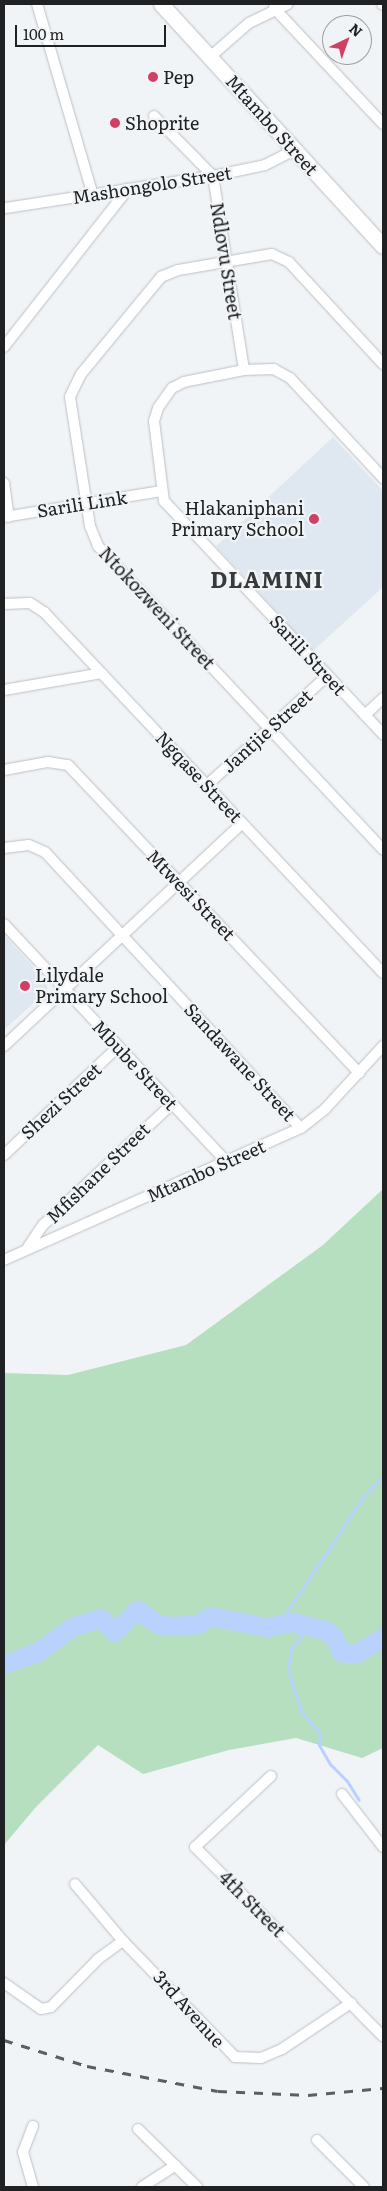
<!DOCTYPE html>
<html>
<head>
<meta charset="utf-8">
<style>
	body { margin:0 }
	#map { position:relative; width:387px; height:2191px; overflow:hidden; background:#f1f4f7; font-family:Literata,serif }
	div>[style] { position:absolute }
	.built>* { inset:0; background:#dfe8f0 }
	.green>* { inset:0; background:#b6dfbf }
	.stream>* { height:3px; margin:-1.5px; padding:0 1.5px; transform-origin:1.5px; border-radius:1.5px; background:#b9d1fd }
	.river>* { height:19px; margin:-9.5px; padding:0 9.5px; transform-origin:9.5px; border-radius:9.5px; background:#b9d1fd }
	.roads { filter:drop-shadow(0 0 1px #bcbfc2) drop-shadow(0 0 1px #bcbfc2) }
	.street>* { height:10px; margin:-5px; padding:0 5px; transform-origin:5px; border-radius:5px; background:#fff }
	.secondary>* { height:15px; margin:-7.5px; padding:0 7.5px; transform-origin:7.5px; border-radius:7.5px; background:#fff }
	.rail>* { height:3px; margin-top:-1.5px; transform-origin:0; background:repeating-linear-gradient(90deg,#5c5e5f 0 9px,transparent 0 18px) }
	.dots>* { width:14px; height:14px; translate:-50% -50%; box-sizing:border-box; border:2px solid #f1f4f7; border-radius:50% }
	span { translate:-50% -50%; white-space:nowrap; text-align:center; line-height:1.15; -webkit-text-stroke:4.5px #f1f4f7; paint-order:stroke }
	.poi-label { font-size:18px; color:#202122 }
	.left { translate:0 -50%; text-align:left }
	.right { translate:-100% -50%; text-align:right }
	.street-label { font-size:18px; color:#202122 }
	.district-label { font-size:22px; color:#37393b; font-weight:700; letter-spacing:1px }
	.frame { position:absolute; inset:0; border:5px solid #202122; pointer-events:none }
	.north { position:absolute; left:322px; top:15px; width:50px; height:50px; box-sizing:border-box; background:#f1f4f7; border:1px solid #9da0a2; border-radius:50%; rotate:42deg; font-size:14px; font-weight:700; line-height:20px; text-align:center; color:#202122 }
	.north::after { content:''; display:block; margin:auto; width:18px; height:22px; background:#cf4065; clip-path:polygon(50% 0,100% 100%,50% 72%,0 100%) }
	.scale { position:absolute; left:15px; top:25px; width:151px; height:22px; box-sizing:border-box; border:2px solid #202122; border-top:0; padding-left:6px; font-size:15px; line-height:18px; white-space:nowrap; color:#202122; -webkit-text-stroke:4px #f1f4f7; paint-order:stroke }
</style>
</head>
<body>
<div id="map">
	<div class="built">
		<div style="clip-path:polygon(333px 437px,383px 491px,383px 587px,313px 651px,216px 546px)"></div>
		<div style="clip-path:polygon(4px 935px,47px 982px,47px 991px,4px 1030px)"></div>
	</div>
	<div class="green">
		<div style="clip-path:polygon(383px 1189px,383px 1748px,362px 1758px,296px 1738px,229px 1750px,143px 1774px,98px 1745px,36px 1807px,4px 1845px,4px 1373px,68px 1375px,186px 1345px,323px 1245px)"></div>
	</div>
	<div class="stream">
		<div style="left:293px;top:1622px;width:17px;rotate:57deg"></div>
		<div style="left:302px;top:1636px;width:16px;rotate:133deg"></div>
		<div style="left:291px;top:1648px;width:22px;rotate:98deg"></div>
		<div style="left:288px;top:1670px;width:43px;rotate:72.4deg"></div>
		<div style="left:301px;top:1711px;width:30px;rotate:50deg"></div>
		<div style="left:320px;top:1734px;width:11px;rotate:95deg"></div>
		<div style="left:319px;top:1745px;width:22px;rotate:60deg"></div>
		<div style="left:330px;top:1764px;width:24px;rotate:45deg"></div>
		<div style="left:347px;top:1781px;width:22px;rotate:58deg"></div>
		<div style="left:279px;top:1624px;width:154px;rotate:-56.4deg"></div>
		<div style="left:364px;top:1496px;width:28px;rotate:-46deg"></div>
	</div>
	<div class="river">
		<div style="left:4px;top:1664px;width:35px;rotate:-20deg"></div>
		<div style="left:37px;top:1652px;width:45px;rotate:-35.1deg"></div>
		<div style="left:74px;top:1626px;width:28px;rotate:-17deg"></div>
		<div style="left:101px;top:1618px;width:19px;rotate:47deg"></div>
		<div style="left:114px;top:1632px;width:32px;rotate:-44deg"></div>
		<div style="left:137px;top:1610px;width:25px;rotate:34deg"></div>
		<div style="left:158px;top:1624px;width:12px;rotate:9deg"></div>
		<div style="left:170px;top:1626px;width:28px;rotate:-4deg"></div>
		<div style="left:198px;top:1624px;width:14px;rotate:-34deg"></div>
		<div style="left:210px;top:1616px;width:58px;rotate:10.9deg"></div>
		<div style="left:267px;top:1627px;width:26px;rotate:-11deg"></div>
		<div style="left:293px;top:1622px;width:34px;rotate:14deg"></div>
		<div style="left:326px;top:1630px;width:11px;rotate:41deg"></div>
		<div style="left:334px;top:1637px;width:17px;rotate:65deg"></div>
		<div style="left:341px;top:1652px;width:14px;rotate:8deg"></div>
		<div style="left:355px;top:1654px;width:33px;rotate:-31deg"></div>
	</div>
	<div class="roads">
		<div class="street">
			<div style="left:37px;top:4px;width:199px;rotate:73.7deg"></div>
			<div style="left:382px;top:4px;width:1px;rotate:45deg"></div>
			<div style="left:274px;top:8px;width:159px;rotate:46.8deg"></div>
			<div style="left:210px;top:57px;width:52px;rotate:-41.1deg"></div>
			<div style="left:249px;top:23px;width:43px;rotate:-26deg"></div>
			<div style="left:154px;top:116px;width:84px;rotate:45.5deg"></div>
			<div style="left:213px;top:176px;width:196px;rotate:80.9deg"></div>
			<div style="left:6px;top:208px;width:209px;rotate:-8.8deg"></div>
			<div style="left:213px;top:176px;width:53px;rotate:-11.9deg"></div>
			<div style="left:265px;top:165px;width:33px;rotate:-27deg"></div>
			<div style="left:4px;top:347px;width:201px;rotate:-51.9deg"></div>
			<div style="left:383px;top:364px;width:139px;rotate:-132.7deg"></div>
			<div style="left:289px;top:262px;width:19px;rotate:-155deg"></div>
			<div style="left:272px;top:254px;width:95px;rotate:170.3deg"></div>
			<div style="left:178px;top:270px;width:18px;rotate:158deg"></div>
			<div style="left:161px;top:277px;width:126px;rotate:129.5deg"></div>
			<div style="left:81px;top:374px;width:25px;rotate:116deg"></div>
			<div style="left:70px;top:397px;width:131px;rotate:81.2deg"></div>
			<div style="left:90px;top:526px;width:22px;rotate:68deg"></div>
			<div style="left:98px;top:546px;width:417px;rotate:46.8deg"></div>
			<div style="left:383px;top:478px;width:137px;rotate:-132.9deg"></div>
			<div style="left:290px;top:378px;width:18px;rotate:-151deg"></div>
			<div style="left:274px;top:369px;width:30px;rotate:178deg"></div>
			<div style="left:244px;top:370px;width:61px;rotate:168.7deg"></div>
			<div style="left:184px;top:382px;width:13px;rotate:153deg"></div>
			<div style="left:172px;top:388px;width:24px;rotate:125deg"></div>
			<div style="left:158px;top:408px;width:14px;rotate:107deg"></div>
			<div style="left:154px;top:421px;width:81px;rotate:82.9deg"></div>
			<div style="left:164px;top:501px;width:320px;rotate:46.8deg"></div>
			<div style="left:4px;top:483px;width:34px;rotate:82deg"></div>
			<div style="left:4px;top:517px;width:159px;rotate:-9.4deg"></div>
			<div style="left:4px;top:604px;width:26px;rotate:-2deg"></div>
			<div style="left:30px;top:603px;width:17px;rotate:33deg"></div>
			<div style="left:44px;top:612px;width:495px;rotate:46.8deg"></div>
			<div style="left:4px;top:690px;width:99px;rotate:-9.8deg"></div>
			<div style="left:365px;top:715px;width:25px;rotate:-43deg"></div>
			<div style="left:4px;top:770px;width:45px;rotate:-10.3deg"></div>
			<div style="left:48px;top:762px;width:20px;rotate:9deg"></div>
			<div style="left:68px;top:765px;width:424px;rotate:46.6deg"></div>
			<div style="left:207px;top:785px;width:162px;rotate:-42.2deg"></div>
			<div style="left:4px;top:848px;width:25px;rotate:-7deg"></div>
			<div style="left:29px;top:845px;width:17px;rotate:24deg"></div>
			<div style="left:45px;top:852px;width:376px;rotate:47.2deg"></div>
			<div style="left:4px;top:924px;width:326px;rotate:46.9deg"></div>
			<div style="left:4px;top:1046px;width:326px;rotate:-43.1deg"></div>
			<div style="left:4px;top:1155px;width:157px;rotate:-43.5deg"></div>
			<div style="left:28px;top:1247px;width:27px;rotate:-56deg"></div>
			<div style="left:43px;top:1225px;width:177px;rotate:-43.2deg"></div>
			<div style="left:4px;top:1260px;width:325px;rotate:-24deg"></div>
			<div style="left:301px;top:1128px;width:31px;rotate:-38deg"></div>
			<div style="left:325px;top:1109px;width:86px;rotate:-47.4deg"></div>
			<div style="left:271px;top:1776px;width:104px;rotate:136.9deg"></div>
			<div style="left:195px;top:1847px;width:267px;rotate:45.2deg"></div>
			<div style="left:342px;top:1794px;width:67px;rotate:52.3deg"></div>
			<div style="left:75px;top:1884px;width:75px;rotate:49.9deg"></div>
			<div style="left:123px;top:1941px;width:161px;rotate:46deg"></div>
			<div style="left:235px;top:2057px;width:26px;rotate:2deg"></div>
			<div style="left:261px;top:2058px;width:23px;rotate:-23deg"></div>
			<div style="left:282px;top:2049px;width:83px;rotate:-33.7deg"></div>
			<div style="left:4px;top:1983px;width:45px;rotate:35.1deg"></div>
			<div style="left:41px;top:2009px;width:10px;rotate:-11deg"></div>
			<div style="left:51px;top:2007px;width:67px;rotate:-45.6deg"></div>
			<div style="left:98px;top:1959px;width:31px;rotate:-36deg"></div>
			<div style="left:138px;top:2129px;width:83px;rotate:44.5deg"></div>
			<div style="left:317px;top:2140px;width:66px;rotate:45deg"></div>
			<div style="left:33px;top:2187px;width:36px;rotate:-106deg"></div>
			<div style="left:23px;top:2152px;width:28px;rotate:-69deg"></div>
			<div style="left:142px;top:2187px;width:40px;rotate:-32.9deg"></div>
		</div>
		<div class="secondary">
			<div style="left:161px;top:4px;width:328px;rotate:47.5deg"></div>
		</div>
	</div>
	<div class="rail">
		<div style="left:4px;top:2040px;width:87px;rotate:17.4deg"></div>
		<div style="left:87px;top:2066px;width:133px;rotate:10.8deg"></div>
		<div style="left:218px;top:2091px;width:90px;rotate:2.5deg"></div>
		<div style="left:308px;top:2095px;width:75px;rotate:-5.3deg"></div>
	</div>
	<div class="dots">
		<div style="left:153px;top:77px;background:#cf4065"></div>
		<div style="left:115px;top:123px;background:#cf4065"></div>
		<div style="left:314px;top:519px;background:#cf4065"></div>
		<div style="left:25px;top:986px;background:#cf4065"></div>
	</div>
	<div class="poi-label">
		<span class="left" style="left:163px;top:77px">Pep</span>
		<span class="left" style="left:125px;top:123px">Shoprite</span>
		<span class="right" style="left:304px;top:519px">Hlakaniphani<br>Primary School</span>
		<span class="left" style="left:35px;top:986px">Lilydale<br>Primary School</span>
	</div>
	<div class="street-label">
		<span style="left:272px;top:125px;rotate:48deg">Mtambo Street</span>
		<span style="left:152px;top:185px;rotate:-9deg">Mashongolo Street</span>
		<span style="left:226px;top:261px;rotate:81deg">Ndlovu Street</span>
		<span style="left:82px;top:504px;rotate:-9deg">Sarili Link</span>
		<span style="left:157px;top:608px;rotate:47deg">Ntokozweni Street</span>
		<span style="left:308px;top:655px;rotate:47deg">Sarili Street</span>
		<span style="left:267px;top:731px;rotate:-42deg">Jantjie Street</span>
		<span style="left:199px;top:777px;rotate:47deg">Ngqase Street</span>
		<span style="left:191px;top:895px;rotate:46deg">Mtwesi Street</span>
		<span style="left:240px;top:1062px;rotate:47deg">Sandawane Street</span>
		<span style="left:135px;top:1065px;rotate:47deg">Mbube Street</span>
		<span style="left:61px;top:1101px;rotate:-43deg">Shezi Street</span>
		<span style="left:206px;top:1171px;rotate:-24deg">Mtambo Street</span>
		<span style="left:98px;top:1173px;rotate:-44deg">Mfishane Street</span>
		<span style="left:252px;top:1904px;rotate:45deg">4th Street</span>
		<span style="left:189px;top:2009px;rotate:48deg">3rd Avenue</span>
	</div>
	<div class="district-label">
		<span style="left:267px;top:579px">DLAMINI</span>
	</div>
	<div class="frame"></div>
	<div class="north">N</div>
	<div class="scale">100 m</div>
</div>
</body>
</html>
